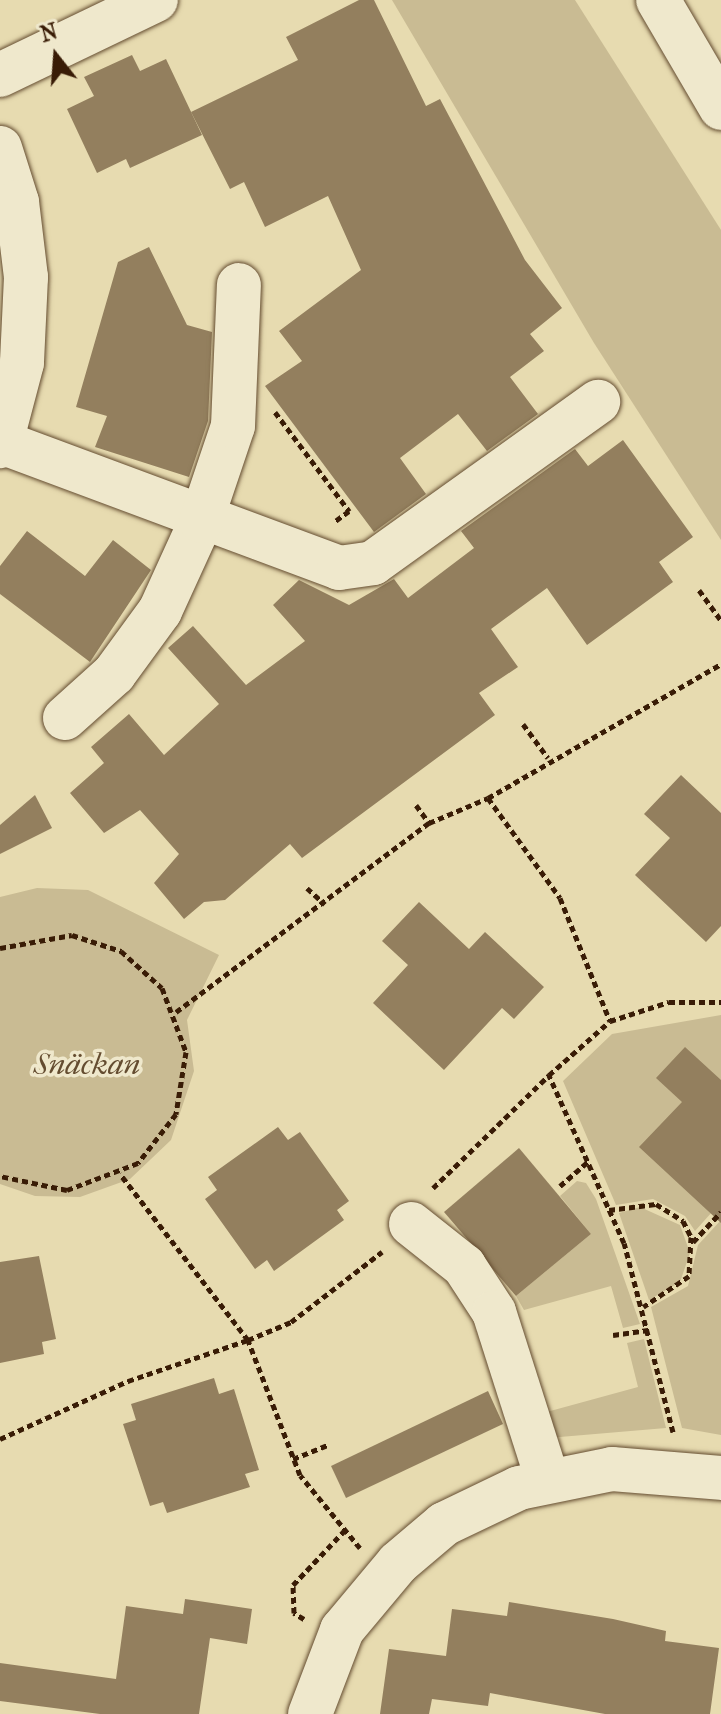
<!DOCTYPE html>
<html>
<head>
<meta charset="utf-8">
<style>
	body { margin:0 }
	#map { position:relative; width:721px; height:1714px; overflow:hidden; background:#e7dbb0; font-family:"IM FELL French Canon",serif }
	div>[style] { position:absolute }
	.green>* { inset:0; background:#c9bb93 }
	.building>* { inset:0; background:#937f5e }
	.path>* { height:5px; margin-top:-2.5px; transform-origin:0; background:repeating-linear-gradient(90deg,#391c06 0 6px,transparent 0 10px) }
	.roads { filter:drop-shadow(0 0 2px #644c30) drop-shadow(0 0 2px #644c30) }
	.minor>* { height:44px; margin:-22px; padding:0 22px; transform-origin:22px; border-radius:22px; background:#efe8cc }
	span { translate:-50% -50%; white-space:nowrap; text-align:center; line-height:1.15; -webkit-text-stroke:7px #efe8cc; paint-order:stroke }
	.park-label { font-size:30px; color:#644c30; font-style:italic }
	.north { position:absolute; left:16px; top:16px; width:80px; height:80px; -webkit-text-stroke:6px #efe8cc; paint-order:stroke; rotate:343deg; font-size:22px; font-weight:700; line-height:32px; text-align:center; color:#391c06 }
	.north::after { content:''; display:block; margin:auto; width:28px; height:36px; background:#391c06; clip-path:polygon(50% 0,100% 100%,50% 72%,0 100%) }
</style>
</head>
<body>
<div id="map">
	<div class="green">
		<div style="clip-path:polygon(392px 0,575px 0,721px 230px,721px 540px,594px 343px)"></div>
		<div style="clip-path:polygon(37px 888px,88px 890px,219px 955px,187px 1020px,194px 1071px,171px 1140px,130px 1179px,80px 1197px,35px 1196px,0 1184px,0 897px)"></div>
		<div style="clip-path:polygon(721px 1015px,721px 1202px,695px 1231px,685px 1216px,653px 1199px,616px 1205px,563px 1081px,612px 1034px)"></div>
		<div style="clip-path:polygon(577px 1181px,586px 1183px,596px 1199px,640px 1324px,623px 1328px,611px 1286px,524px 1310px,516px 1296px,591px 1234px,560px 1196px)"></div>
		<div style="clip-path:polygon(640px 1207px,680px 1225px,690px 1253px,680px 1282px,649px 1300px,619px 1213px)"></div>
		<div style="clip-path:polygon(721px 1220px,721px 1435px,682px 1428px,651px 1307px,688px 1286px,698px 1245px)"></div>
		<div style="clip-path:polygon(644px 1339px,666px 1428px,548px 1438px,543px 1413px,638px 1387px,627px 1343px)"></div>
	</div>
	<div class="building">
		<div style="clip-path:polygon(359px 0,374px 0,426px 106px,440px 99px,525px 260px,562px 308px,530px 334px,544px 351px,510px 377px,538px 414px,487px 451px,458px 414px,400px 458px,426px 494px,374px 532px,265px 386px,302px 361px,279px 331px,361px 270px,328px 196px,265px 227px,244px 182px,230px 189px,191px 112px,298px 60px,286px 37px)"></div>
		<div style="clip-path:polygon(132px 55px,140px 71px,166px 59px,202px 135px,130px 168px,126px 159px,97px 173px,67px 109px,94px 96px,84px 77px)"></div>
		<div style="clip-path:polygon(149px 247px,187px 325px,212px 332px,208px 421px,189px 477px,95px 447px,107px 416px,76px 407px,118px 262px)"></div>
		<div style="clip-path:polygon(623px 440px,693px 537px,659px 562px,673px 582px,587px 645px,547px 588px,491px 629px,518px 667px,479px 693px,495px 715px,302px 858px,290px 844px,225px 900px,204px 902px,184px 919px,154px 883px,179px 854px,140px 810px,104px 833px,70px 793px,104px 763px,91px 747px,129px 714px,164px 755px,219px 704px,168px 648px,193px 626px,246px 685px,305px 641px,273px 605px,299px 580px,349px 605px,394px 579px,408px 598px,474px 548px,461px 531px,575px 449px,588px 466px)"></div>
		<div style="clip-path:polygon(27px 531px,85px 576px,113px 540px,151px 570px,90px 662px,0 594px,0 566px)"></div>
		<div style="clip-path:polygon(681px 775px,721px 813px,721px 926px,706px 942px,635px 875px,670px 838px,644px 814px)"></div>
		<div style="clip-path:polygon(35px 795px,52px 828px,0 854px,0 825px)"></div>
		<div style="clip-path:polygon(419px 902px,469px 949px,485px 932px,544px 987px,514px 1019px,502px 1008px,444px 1070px,373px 1003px,408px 965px,382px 941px)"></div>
		<div style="clip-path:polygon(685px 1047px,721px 1080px,721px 1223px,639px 1147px,682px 1102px,656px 1078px)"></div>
		<div style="clip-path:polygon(278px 1127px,288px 1140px,300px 1132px,349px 1201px,337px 1210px,344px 1220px,274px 1271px,267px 1260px,255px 1269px,205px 1199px,217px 1190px,208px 1177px)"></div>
		<div style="clip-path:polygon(519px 1148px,591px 1234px,516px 1296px,444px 1212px)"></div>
		<div style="clip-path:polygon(39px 1256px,56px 1339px,42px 1342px,44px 1354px,0 1363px,0 1262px)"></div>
		<div style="clip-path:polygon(214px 1378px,219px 1394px,234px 1389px,259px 1470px,245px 1474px,250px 1487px,167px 1513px,163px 1502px,150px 1506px,123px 1424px,136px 1420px,131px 1404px)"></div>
		<div style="clip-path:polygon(488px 1391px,503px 1424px,346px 1498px,331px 1466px)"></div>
		<div style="clip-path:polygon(185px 1599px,252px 1609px,247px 1644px,210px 1638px,199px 1714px,100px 1714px,0 1701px,0 1663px,116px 1679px,126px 1606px,183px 1614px)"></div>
		<div style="clip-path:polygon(509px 1602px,613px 1619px,666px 1631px,665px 1641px,719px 1648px,710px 1714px,605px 1714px,490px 1693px,488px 1706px,432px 1699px,429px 1714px,380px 1714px,389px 1649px,446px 1656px,452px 1609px,507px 1616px)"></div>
	</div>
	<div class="path">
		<div style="left:275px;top:412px;width:124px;rotate:53.2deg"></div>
		<div style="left:349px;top:511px;width:19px;rotate:144deg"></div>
		<div style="left:699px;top:590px;width:37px;rotate:54deg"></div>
		<div style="left:523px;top:724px;width:42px;rotate:53.7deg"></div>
		<div style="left:488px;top:798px;width:123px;rotate:54.2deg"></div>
		<div style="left:560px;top:898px;width:133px;rotate:67.9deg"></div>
		<div style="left:416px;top:805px;width:22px;rotate:54deg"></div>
		<div style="left:307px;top:888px;width:24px;rotate:42deg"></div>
		<div style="left:0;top:948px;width:73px;rotate:-10.2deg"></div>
		<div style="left:72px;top:935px;width:52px;rotate:18.1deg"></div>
		<div style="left:121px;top:951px;width:55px;rotate:42.1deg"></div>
		<div style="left:162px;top:988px;width:68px;rotate:69.4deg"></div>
		<div style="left:186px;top:1052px;width:63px;rotate:99.2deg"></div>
		<div style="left:176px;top:1114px;width:62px;rotate:127.8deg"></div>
		<div style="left:138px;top:1163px;width:76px;rotate:159.2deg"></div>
		<div style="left:67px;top:1190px;width:68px;rotate:-168.2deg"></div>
		<div style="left:176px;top:1012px;width:316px;rotate:-36.8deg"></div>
		<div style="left:429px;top:823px;width:64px;rotate:-23deg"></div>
		<div style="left:488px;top:798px;width:269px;rotate:-29.9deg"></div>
		<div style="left:560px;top:1186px;width:37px;rotate:-41deg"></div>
		<div style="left:433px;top:1188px;width:162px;rotate:-44.2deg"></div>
		<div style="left:609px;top:1210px;width:47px;rotate:-7.3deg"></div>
		<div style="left:656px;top:1204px;width:32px;rotate:32deg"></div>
		<div style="left:683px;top:1221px;width:18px;rotate:63deg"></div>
		<div style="left:691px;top:1237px;width:39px;rotate:93deg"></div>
		<div style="left:689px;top:1276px;width:55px;rotate:146deg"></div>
		<div style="left:693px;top:1242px;width:41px;rotate:-47deg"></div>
		<div style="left:613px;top:1335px;width:37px;rotate:-8deg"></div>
		<div style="left:673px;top:1432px;width:195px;rotate:-104.5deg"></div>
		<div style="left:624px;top:1243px;width:184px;rotate:-114.1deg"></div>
		<div style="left:549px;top:1075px;width:81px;rotate:-41.5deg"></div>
		<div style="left:610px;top:1021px;width:62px;rotate:-17.9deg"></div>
		<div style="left:669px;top:1002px;width:52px"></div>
		<div style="left:0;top:1439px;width:141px;rotate:-24.4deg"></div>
		<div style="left:128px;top:1381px;width:127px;rotate:-18.9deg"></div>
		<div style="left:248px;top:1340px;width:210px;rotate:-127.6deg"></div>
		<div style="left:293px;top:1459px;width:37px;rotate:-22deg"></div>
		<div style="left:360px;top:1548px;width:94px;rotate:-129.4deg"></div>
		<div style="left:300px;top:1475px;width:145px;rotate:-111.1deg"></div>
		<div style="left:248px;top:1340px;width:47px;rotate:-22.7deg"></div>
		<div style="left:291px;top:1322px;width:115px;rotate:-37.6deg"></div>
		<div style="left:304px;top:1619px;width:12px;rotate:-149deg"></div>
		<div style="left:294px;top:1613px;width:28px;rotate:-92deg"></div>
		<div style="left:293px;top:1585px;width:74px;rotate:-46.6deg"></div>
	</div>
	<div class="roads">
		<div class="minor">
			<div style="left:658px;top:0;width:125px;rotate:59.7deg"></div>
			<div style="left:0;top:75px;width:173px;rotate:-25.7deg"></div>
			<div style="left:0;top:148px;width:57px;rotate:72.5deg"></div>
			<div style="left:17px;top:202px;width:76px;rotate:83.2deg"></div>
			<div style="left:26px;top:277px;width:86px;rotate:92.7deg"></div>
			<div style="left:22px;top:363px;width:86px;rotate:104.8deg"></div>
			<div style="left:1px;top:442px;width:361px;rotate:20.4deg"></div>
			<div style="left:339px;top:568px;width:34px;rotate:-8deg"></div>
			<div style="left:373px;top:563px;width:277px;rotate:-35.6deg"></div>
			<div style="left:65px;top:718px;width:66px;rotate:-41.9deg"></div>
			<div style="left:114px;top:674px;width:78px;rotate:-53.9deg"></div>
			<div style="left:160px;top:611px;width:99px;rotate:-65.5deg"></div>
			<div style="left:201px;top:521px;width:100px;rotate:-71.4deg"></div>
			<div style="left:233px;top:426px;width:141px;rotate:-87.6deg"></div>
			<div style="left:411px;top:1224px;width:68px;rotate:38.4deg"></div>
			<div style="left:464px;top:1266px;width:55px;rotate:56.9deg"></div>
			<div style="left:494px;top:1312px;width:177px;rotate:72.3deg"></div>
			<div style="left:310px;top:1714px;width:90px;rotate:-69.1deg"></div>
			<div style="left:342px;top:1630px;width:87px;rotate:-50.1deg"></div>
			<div style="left:398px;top:1563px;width:60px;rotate:-40.3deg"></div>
			<div style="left:444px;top:1524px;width:83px;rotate:-25.6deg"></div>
			<div style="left:519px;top:1488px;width:95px;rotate:-11.5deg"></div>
			<div style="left:612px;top:1469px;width:109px;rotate:4.7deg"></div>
		</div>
	</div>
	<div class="park-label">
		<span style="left:87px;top:1065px">Snäckan</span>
	</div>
	<div class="north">N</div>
</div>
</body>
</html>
